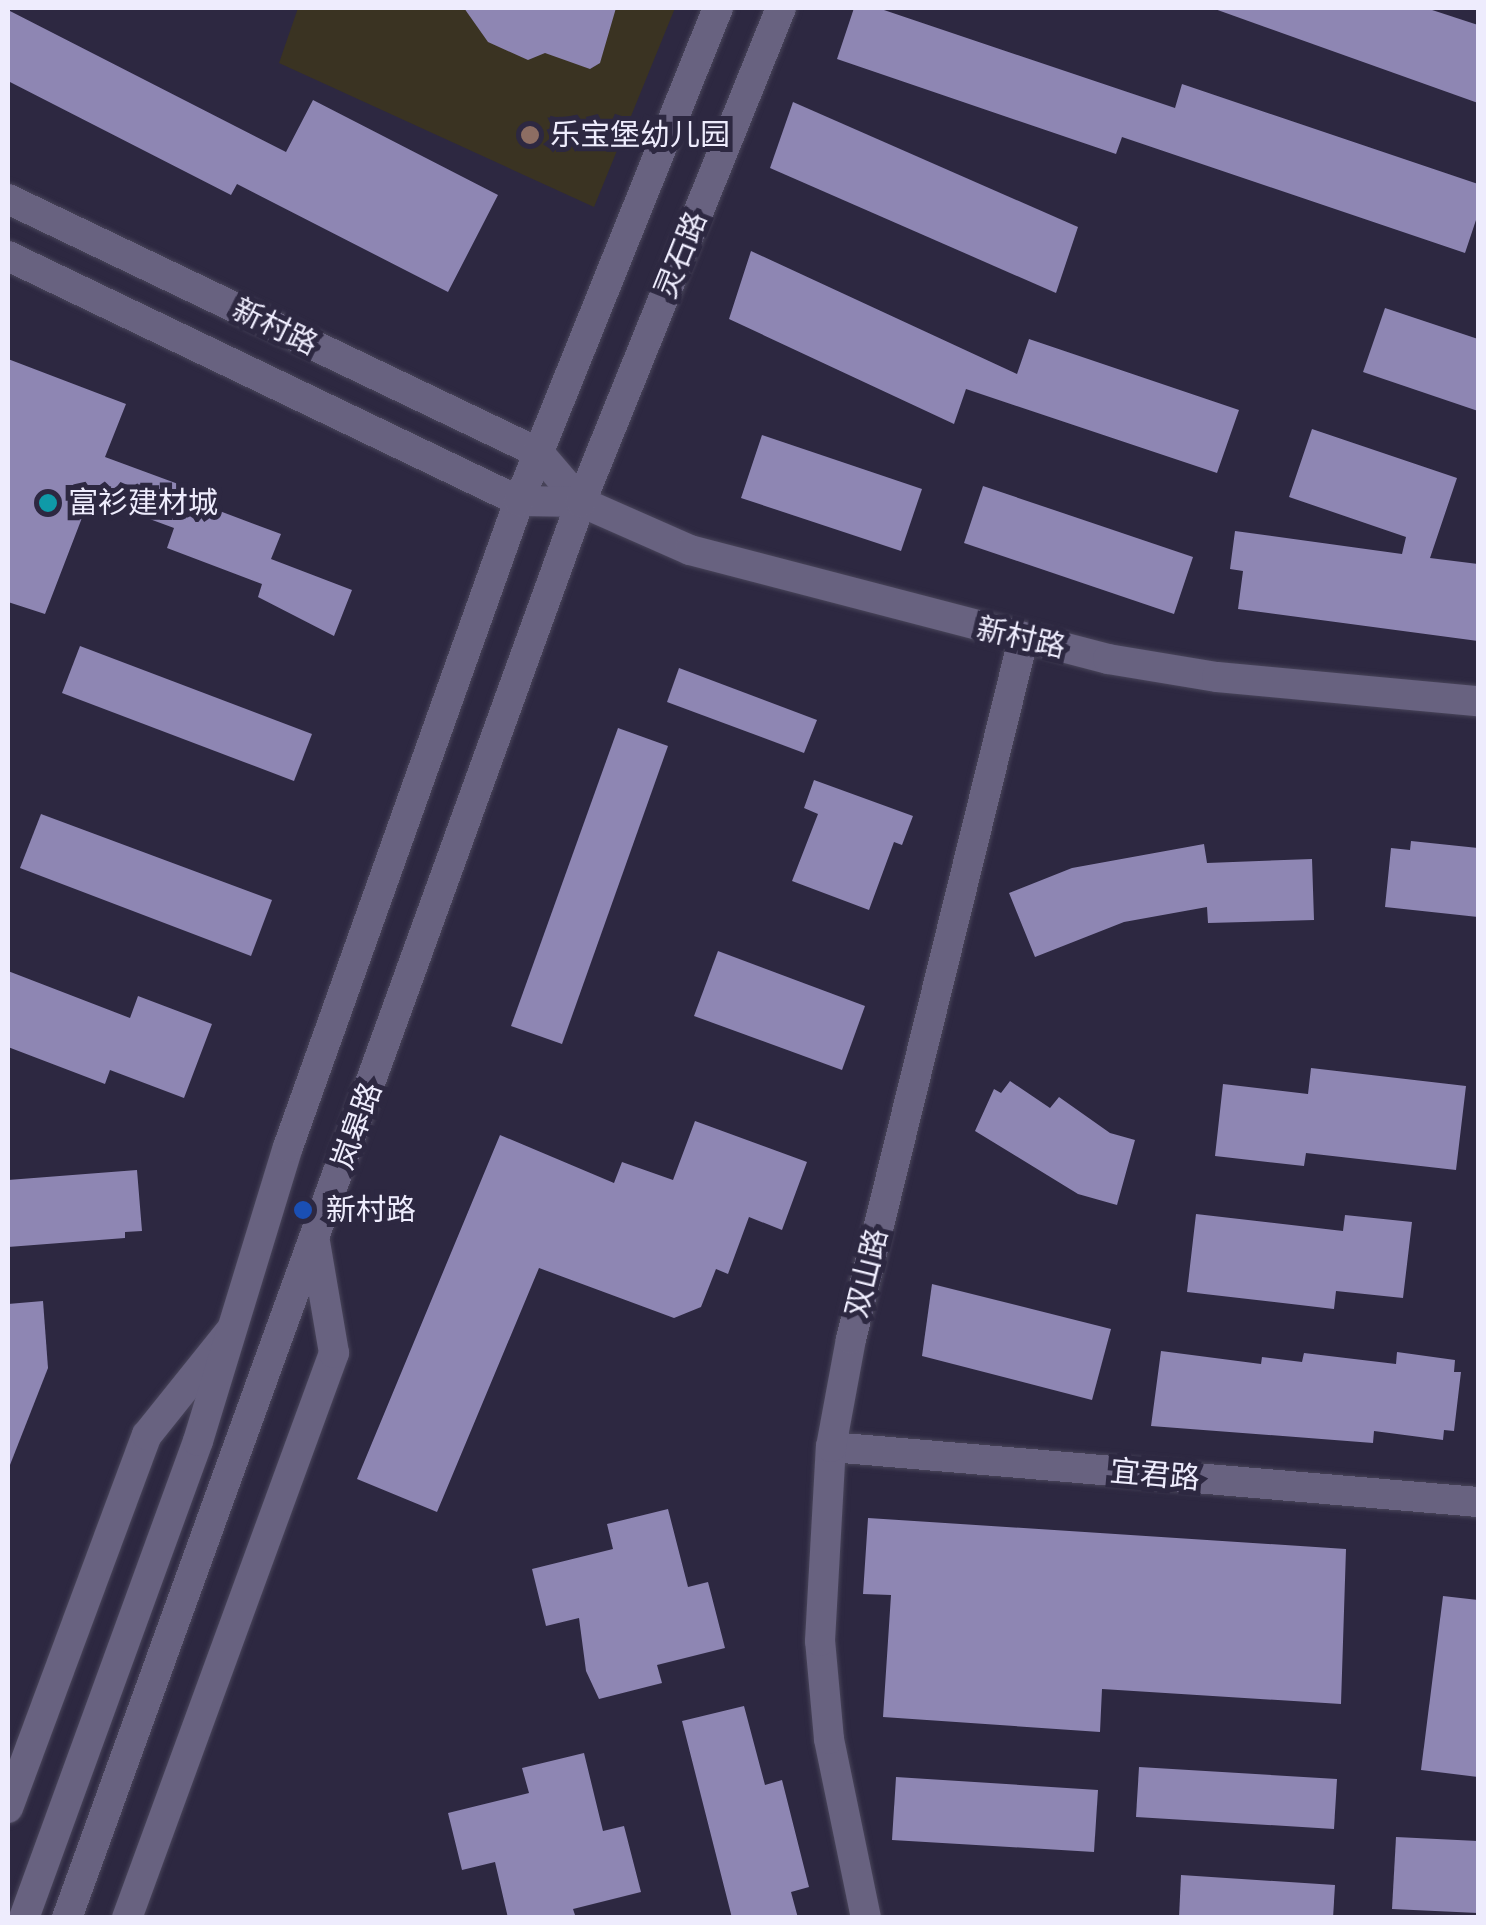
<!DOCTYPE html>
<html>
<head>
<meta charset="utf-8">
<style>
	body { margin:0 }
	#map { position:relative; width:1486px; height:1925px; overflow:hidden; background:#2d2841; font-family:"Space Grotesk","Noto Sans SC",sans-serif }
	div>[style] { position:absolute }
	.education>* { inset:0; background:#3a3322 }
	.building>* { inset:0; background:#8e86b3 }
	.roads { filter:drop-shadow(0 0 2px #49455a) drop-shadow(0 0 2px #49455a) }
	.street>* { height:30px; margin:-15px; padding:0 15px; transform-origin:15px; border-radius:15px; background:#686280 }
	.secondary>* { height:30px; margin:-15px; padding:0 15px; transform-origin:15px; border-radius:15px; background:#686280 }
	.dots>* { width:28px; height:28px; translate:-50% -50%; box-sizing:border-box; border:5px solid #2d2841; border-radius:50% }
	span { translate:-50% -50%; white-space:nowrap; text-align:center; line-height:1.15; -webkit-text-stroke:10px #2d2841; paint-order:stroke }
	.poi-label { font-size:30px; color:#eeecfd }
	.left { translate:0 -50%; text-align:left }
	.street-label { font-size:30px; color:#eeecfd }
	.frame { position:absolute; inset:0; border:10px solid #eeecfd; pointer-events:none }
</style>
</head>
<body>
<div id="map">
	<div class="education">
		<div style="clip-path:polygon(298px 8px,675px 8px,594px 207px,279px 63px)"></div>
	</div>
	<div class="building">
		<div style="clip-path:polygon(464px 8px,616px 8px,600px 63px,590px 69px,545px 53px,528px 60px,488px 42px)"></div>
		<div style="clip-path:polygon(854px 8px,878px 8px,1175px 108px,1182px 84px,1478px 184px,1478px 214px,1465px 253px,1122px 137px,1116px 154px,837px 59px)"></div>
		<div style="clip-path:polygon(1212px 8px,1426px 8px,1478px 25px,1478px 103px)"></div>
		<div style="clip-path:polygon(8px 10px,286px 152px,313px 100px,498px 195px,448px 292px,237px 184px,231px 195px,8px 81px)"></div>
		<div style="clip-path:polygon(793px 102px,1078px 227px,1056px 293px,770px 168px)"></div>
		<div style="clip-path:polygon(751px 251px,1017px 374px,1029px 339px,1239px 410px,1217px 473px,966px 389px,954px 424px,729px 319px)"></div>
		<div style="clip-path:polygon(1385px 308px,1478px 339px,1478px 411px,1363px 372px)"></div>
		<div style="clip-path:polygon(8px 359px,126px 404px,105px 457px,189px 488px,185px 498px,281px 534px,271px 559px,352px 590px,334px 636px,258px 597px,262px 584px,167px 548px,174px 528px,90px 497px,45px 614px,8px 602px)"></div>
		<div style="clip-path:polygon(1312px 429px,1457px 478px,1430px 558px,1478px 564px,1478px 641px,1238px 609px,1243px 571px,1230px 569px,1235px 531px,1402px 554px,1406px 537px,1289px 497px)"></div>
		<div style="clip-path:polygon(762px 435px,922px 489px,901px 551px,741px 498px)"></div>
		<div style="clip-path:polygon(983px 486px,1193px 557px,1174px 614px,964px 543px)"></div>
		<div style="clip-path:polygon(80px 646px,312px 734px,294px 781px,62px 693px)"></div>
		<div style="clip-path:polygon(679px 668px,817px 720px,804px 753px,667px 702px)"></div>
		<div style="clip-path:polygon(618px 728px,668px 746px,562px 1044px,511px 1026px)"></div>
		<div style="clip-path:polygon(814px 780px,913px 816px,902px 845px,894px 842px,869px 910px,792px 881px,818px 814px,804px 808px)"></div>
		<div style="clip-path:polygon(41px 814px,272px 900px,251px 956px,20px 868px)"></div>
		<div style="clip-path:polygon(1411px 841px,1478px 848px,1478px 917px,1385px 907px,1391px 848px,1410px 850px)"></div>
		<div style="clip-path:polygon(1204px 844px,1207px 863px,1312px 859px,1314px 920px,1208px 923px,1207px 907px,1124px 922px,1035px 957px,1009px 893px,1072px 868px)"></div>
		<div style="clip-path:polygon(718px 951px,865px 1006px,842px 1070px,694px 1016px)"></div>
		<div style="clip-path:polygon(8px 971px,130px 1018px,138px 996px,212px 1024px,184px 1098px,110px 1070px,105px 1084px,8px 1047px)"></div>
		<div style="clip-path:polygon(1311px 1068px,1466px 1086px,1456px 1170px,1306px 1153px,1304px 1166px,1215px 1156px,1223px 1084px,1308px 1094px)"></div>
		<div style="clip-path:polygon(1010px 1081px,1050px 1108px,1059px 1097px,1110px 1133px,1135px 1140px,1117px 1205px,1078px 1194px,975px 1131px,994px 1089px,1001px 1093px)"></div>
		<div style="clip-path:polygon(695px 1121px,807px 1162px,782px 1230px,749px 1217px,728px 1274px,716px 1269px,701px 1307px,674px 1318px,539px 1268px,437px 1512px,357px 1479px,500px 1135px,614px 1183px,622px 1162px,673px 1180px)"></div>
		<div style="clip-path:polygon(137px 1170px,142px 1231px,125px 1232px,125px 1238px,8px 1247px,8px 1180px)"></div>
		<div style="clip-path:polygon(1196px 1214px,1343px 1231px,1345px 1215px,1412px 1222px,1403px 1298px,1336px 1291px,1334px 1309px,1187px 1292px)"></div>
		<div style="clip-path:polygon(932px 1284px,1111px 1329px,1092px 1400px,922px 1356px)"></div>
		<div style="clip-path:polygon(43px 1301px,48px 1368px,8px 1470px,8px 1304px)"></div>
		<div style="clip-path:polygon(1161px 1351px,1261px 1364px,1262px 1357px,1302px 1362px,1304px 1353px,1396px 1364px,1397px 1352px,1455px 1360px,1454px 1372px,1461px 1372px,1454px 1431px,1444px 1430px,1443px 1440px,1374px 1431px,1373px 1443px,1151px 1426px)"></div>
		<div style="clip-path:polygon(668px 1509px,688px 1587px,708px 1582px,725px 1648px,657px 1665px,662px 1683px,599px 1699px,586px 1671px,579px 1618px,546px 1626px,532px 1569px,613px 1549px,607px 1524px)"></div>
		<div style="clip-path:polygon(868px 1518px,1346px 1549px,1341px 1704px,1102px 1689px,1100px 1732px,883px 1717px,891px 1595px,863px 1594px)"></div>
		<div style="clip-path:polygon(1443px 1596px,1478px 1600px,1478px 1777px,1421px 1770px)"></div>
		<div style="clip-path:polygon(744px 1706px,765px 1785px,782px 1780px,809px 1887px,791px 1892px,798px 1918px,732px 1918px,682px 1721px)"></div>
		<div style="clip-path:polygon(584px 1753px,603px 1831px,624px 1826px,641px 1892px,573px 1909px,576px 1918px,508px 1918px,495px 1862px,462px 1870px,448px 1813px,529px 1793px,522px 1768px)"></div>
		<div style="clip-path:polygon(1139px 1767px,1337px 1779px,1334px 1829px,1136px 1817px)"></div>
		<div style="clip-path:polygon(896px 1777px,1098px 1790px,1094px 1852px,892px 1840px)"></div>
		<div style="clip-path:polygon(1396px 1837px,1478px 1841px,1478px 1913px,1392px 1909px)"></div>
		<div style="clip-path:polygon(1181px 1875px,1335px 1885px,1333px 1918px,1179px 1918px)"></div>
	</div>
	<div class="roads">
		<div class="street">
			<div style="left:831px;top:1447px;width:649px;rotate:4.86deg"></div>
			<div style="left:8px;top:1808px;width:398px;rotate:-69.6deg"></div>
			<div style="left:147px;top:1435px;width:134px;rotate:-51.3deg"></div>
			<div style="left:127px;top:1918px;width:602px;rotate:-69.88deg"></div>
			<div style="left:334px;top:1353px;width:113px;rotate:-99.7deg"></div>
		</div>
		<div class="secondary">
			<div style="left:8px;top:199px;width:589px;rotate:25.56deg"></div>
			<div style="left:539px;top:453px;width:65px;rotate:49.4deg"></div>
			<div style="left:8px;top:256px;width:567px;rotate:25.62deg"></div>
			<div style="left:519px;top:501px;width:62px;rotate:0.9deg"></div>
			<div style="left:581px;top:502px;width:119px;rotate:23.8deg"></div>
			<div style="left:690px;top:550px;width:432px;rotate:14.6deg"></div>
			<div style="left:1108px;top:659px;width:110px;rotate:9.4deg"></div>
			<div style="left:1217px;top:677px;width:262px;rotate:5.3deg"></div>
			<div style="left:24px;top:1918px;width:508px;rotate:-69.96deg"></div>
			<div style="left:198px;top:1441px;width:307px;rotate:-73deg"></div>
			<div style="left:288px;top:1147px;width:686px;rotate:-70.32deg"></div>
			<div style="left:519px;top:501px;width:532px;rotate:-68.02deg"></div>
			<div style="left:67px;top:1918px;width:1506px;rotate:-70.05deg"></div>
			<div style="left:581px;top:502px;width:533px;rotate:-67.96deg"></div>
			<div style="left:866px;top:1918px;width:183px;rotate:-101.7deg"></div>
			<div style="left:829px;top:1739px;width:98px;rotate:-95.2deg"></div>
			<div style="left:820px;top:1641px;width:194px;rotate:-86.8deg"></div>
			<div style="left:831px;top:1447px;width:110px;rotate:-79.5deg"></div>
			<div style="left:851px;top:1339px;width:720px;rotate:-76.18deg"></div>
		</div>
	</div>
	<div class="dots">
		<div style="left:530px;top:135px;background:#8d6e63"></div>
		<div style="left:48px;top:503px;background:#0f9aa8"></div>
		<div style="left:303px;top:1210px;background:#1a4fb4"></div>
	</div>
	<div class="poi-label">
		<span class="left" style="left:550px;top:135px">乐宝堡幼儿园</span>
		<span class="left" style="left:68px;top:503px">富衫建材城</span>
		<span class="left" style="left:326px;top:1210px">新村路</span>
	</div>
	<div class="street-label">
		<span style="left:681px;top:255px;rotate:-68deg">灵石路</span>
		<span style="left:275px;top:327px;rotate:26deg">新村路</span>
		<span style="left:1021px;top:638px;rotate:13deg">新村路</span>
		<span style="left:357px;top:1126px;rotate:-70deg">岚皋路</span>
		<span style="left:867px;top:1273px;rotate:-76deg">双山路</span>
		<span style="left:1155px;top:1475px;rotate:5deg">宜君路</span>
	</div>
	<div class="frame"></div>
</div>
</body>
</html>
